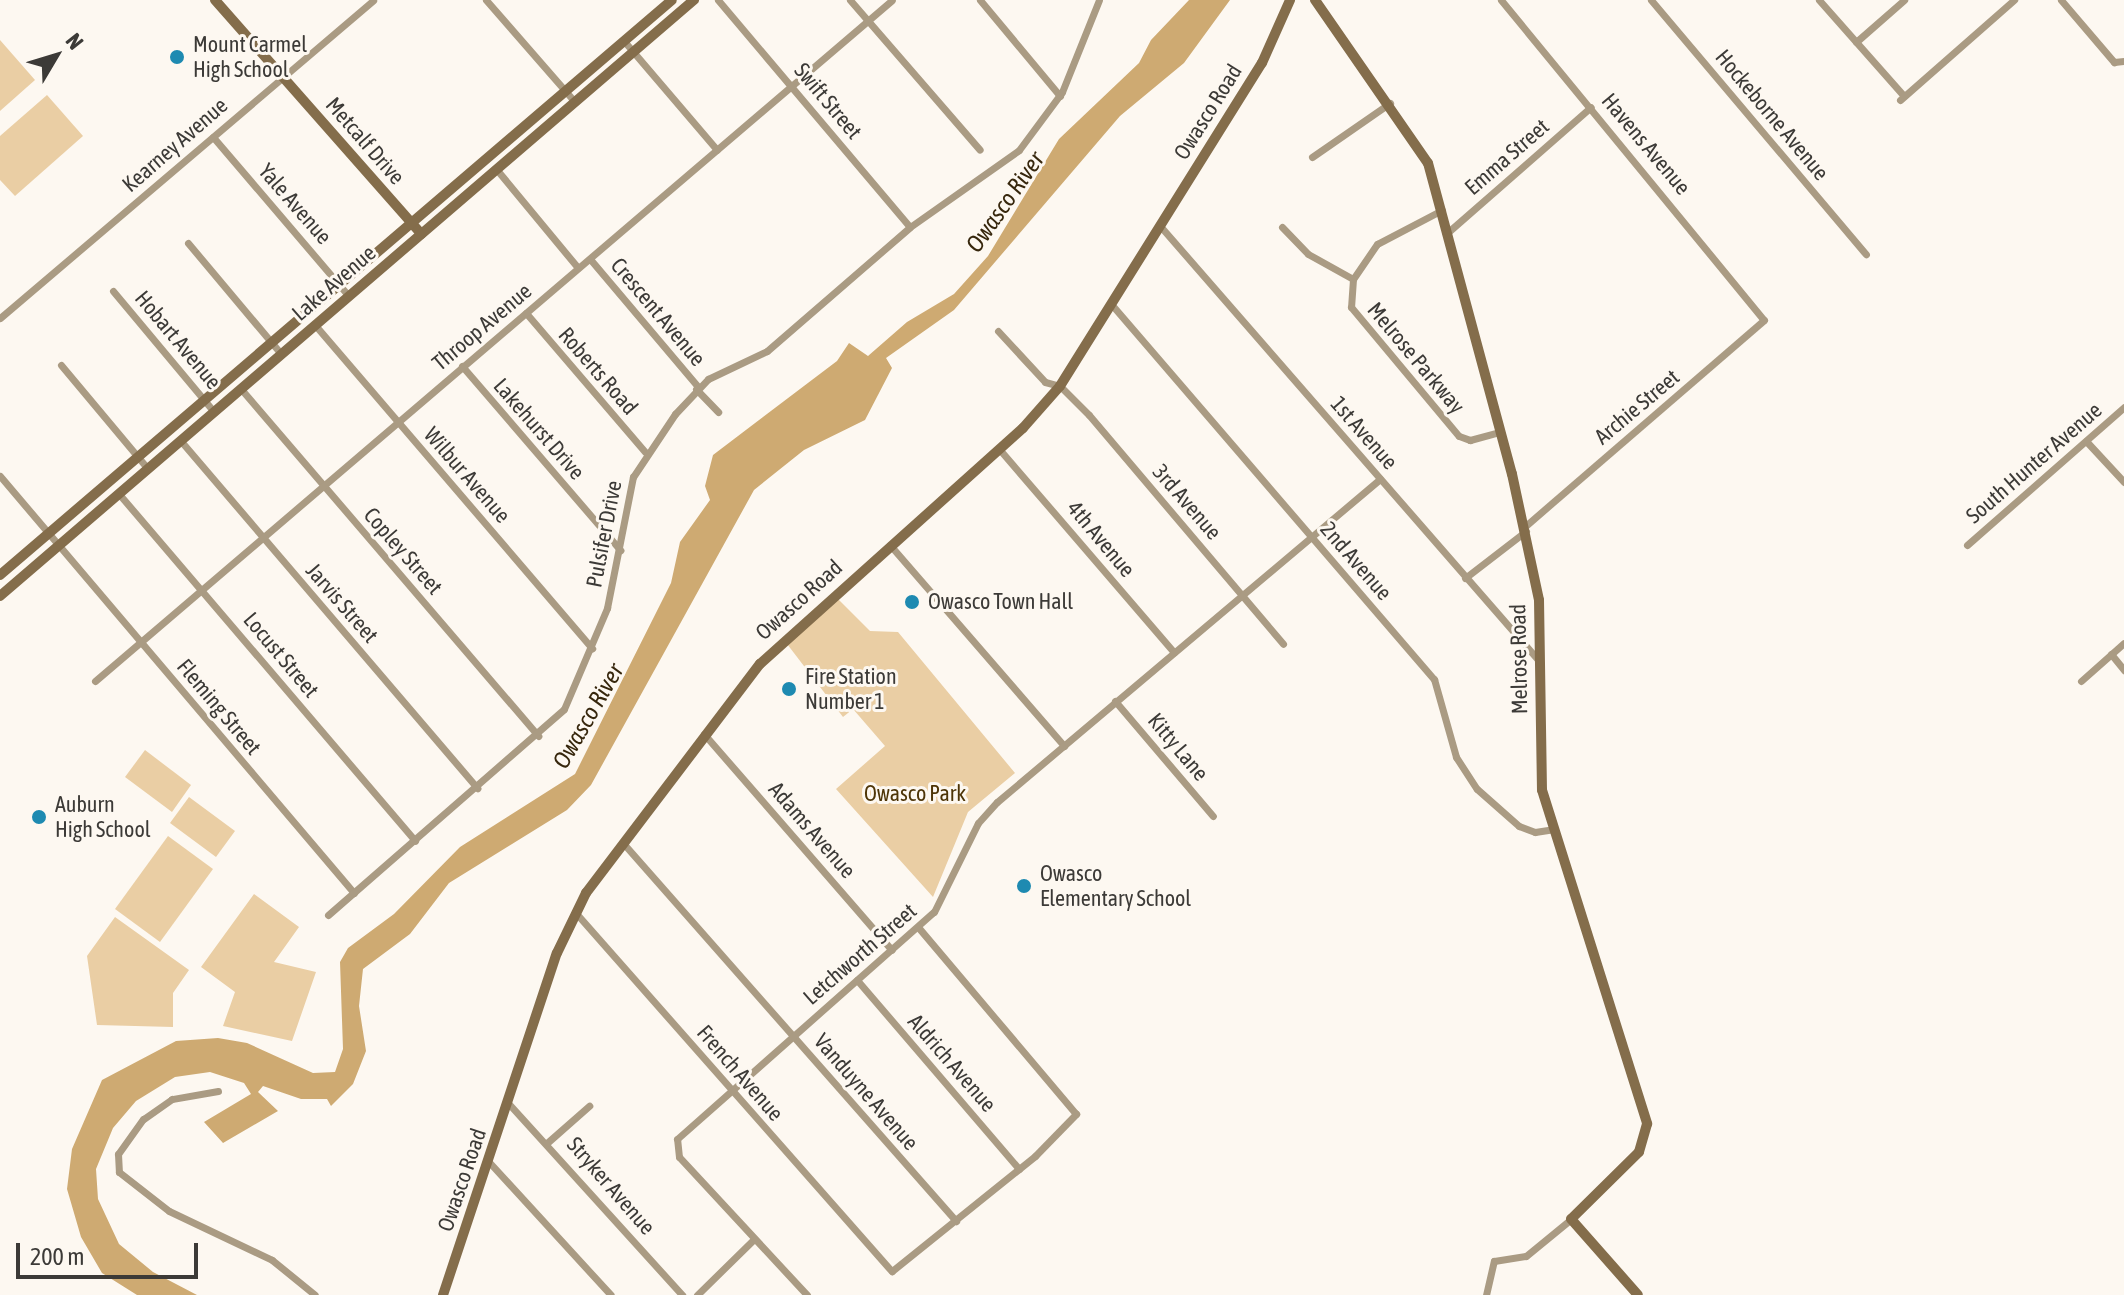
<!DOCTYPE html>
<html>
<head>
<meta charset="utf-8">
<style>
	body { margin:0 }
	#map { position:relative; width:2124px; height:1295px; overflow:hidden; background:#fdf8f1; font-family:"Asap Condensed",sans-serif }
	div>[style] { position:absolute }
	.green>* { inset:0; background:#eacea4 }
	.water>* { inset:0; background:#ceaa72 }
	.street>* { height:7px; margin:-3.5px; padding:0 3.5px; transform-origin:3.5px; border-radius:3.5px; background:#aa9b83 }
	.secondary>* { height:10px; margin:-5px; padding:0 5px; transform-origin:5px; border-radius:5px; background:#846d4b }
	.dots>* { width:22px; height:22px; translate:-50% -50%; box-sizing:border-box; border:4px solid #fdf8f1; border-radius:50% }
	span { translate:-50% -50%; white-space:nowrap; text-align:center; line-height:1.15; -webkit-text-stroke:6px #fdf8f1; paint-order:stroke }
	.poi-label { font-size:22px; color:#3c3a37 }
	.left { translate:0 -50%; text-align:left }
	.street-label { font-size:22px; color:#3c3a37 }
	.park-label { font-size:22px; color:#4e3507 }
	.water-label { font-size:24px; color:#37270d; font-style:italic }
	.north { position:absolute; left:16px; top:16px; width:80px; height:80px; -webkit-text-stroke:6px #fdf8f1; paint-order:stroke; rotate:52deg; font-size:22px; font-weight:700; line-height:32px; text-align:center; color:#3c3a37 }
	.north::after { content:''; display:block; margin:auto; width:28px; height:36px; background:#3c3a37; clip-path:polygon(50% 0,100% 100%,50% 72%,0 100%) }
	.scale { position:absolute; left:16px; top:1243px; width:182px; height:36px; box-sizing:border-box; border:4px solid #3c3a37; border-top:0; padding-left:10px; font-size:24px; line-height:28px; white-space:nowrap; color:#3c3a37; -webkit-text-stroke:6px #fdf8f1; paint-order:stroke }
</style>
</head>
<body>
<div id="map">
	<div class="green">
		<div style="clip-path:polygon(0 40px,35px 80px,0 111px)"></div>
		<div style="clip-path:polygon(47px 95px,83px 136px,15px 196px,0 180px,0 136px)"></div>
		<div style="clip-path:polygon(834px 595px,870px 631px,898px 632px,1015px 773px,968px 812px,933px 897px,836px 789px,885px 746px,853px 709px,843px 717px,784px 640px)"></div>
		<div style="clip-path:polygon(145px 750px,191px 785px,172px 812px,125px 777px)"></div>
		<div style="clip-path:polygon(189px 797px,235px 831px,216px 857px,170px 823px)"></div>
		<div style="clip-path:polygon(168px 836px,213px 869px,160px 942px,115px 909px)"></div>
		<div style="clip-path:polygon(254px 894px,299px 927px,274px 962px,316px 972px,292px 1041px,223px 1026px,235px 992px,201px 967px)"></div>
		<div style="clip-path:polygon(115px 917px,189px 970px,173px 993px,173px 1027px,97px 1025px,87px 956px)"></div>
	</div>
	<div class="water">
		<div style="clip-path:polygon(1189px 0,1230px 0,1184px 63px,1120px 116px,954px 310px,886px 358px,892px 368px,865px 420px,804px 450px,754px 490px,591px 785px,567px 810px,449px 883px,410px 934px,363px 969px,359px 1006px,366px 1051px,353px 1084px,331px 1106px,327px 1099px,301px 1099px,263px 1086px,258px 1092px,278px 1111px,223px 1143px,204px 1122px,251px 1094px,244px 1083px,210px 1072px,175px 1077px,136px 1101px,113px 1128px,96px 1169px,98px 1199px,119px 1244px,153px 1272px,197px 1295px,137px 1295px,102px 1273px,81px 1237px,67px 1189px,72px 1149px,102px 1080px,176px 1041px,218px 1038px,247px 1043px,313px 1073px,335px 1072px,343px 1049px,340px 962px,348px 948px,394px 914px,460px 847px,575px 774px,671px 583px,680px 542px,710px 500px,705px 486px,713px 455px,837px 361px,849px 343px,868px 356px,907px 322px,954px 294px,988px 256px,1059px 139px,1139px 63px,1151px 40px)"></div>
	</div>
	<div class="street">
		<div style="left:486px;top:0;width:135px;rotate:48.9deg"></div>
		<div style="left:718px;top:0;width:297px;rotate:49.8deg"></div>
		<div style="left:850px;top:0;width:198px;rotate:49.1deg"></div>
		<div style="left:980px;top:0;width:125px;rotate:50.2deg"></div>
		<div style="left:1501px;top:0;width:414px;rotate:50.6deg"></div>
		<div style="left:1764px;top:320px;width:316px;rotate:139.2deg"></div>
		<div style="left:1651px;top:0;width:333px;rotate:49.8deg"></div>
		<div style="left:1819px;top:0;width:128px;rotate:48.5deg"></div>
		<div style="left:2061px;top:0;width:82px;rotate:49.5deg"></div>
		<div style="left:2114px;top:62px;width:10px;rotate:-6deg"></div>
		<div style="left:624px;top:41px;width:143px;rotate:49.5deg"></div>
		<div style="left:1856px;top:42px;width:64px;rotate:-41.2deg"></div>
		<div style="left:1900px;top:100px;width:152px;rotate:-41.3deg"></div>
		<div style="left:213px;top:137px;width:209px;rotate:49.5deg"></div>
		<div style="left:1312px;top:157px;width:95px;rotate:-34.7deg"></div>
		<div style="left:497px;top:170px;width:127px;rotate:50.4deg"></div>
		<div style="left:1442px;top:210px;width:73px;rotate:152.4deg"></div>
		<div style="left:1377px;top:244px;width:42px;rotate:124.4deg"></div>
		<div style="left:1353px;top:279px;width:28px;rotate:94deg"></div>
		<div style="left:1351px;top:307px;width:168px;rotate:50.1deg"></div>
		<div style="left:1459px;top:436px;width:12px;rotate:20deg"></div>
		<div style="left:1470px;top:440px;width:30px;rotate:-15deg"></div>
		<div style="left:1161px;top:227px;width:577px;rotate:48.94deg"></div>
		<div style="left:1282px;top:227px;width:37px;rotate:46deg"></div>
		<div style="left:1308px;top:254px;width:51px;rotate:29.1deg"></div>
		<div style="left:1447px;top:233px;width:191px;rotate:-41.2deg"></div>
		<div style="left:188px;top:243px;width:145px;rotate:50deg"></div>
		<div style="left:590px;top:259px;width:167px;rotate:49.8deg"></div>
		<div style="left:113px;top:291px;width:158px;rotate:50.1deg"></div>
		<div style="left:1112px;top:305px;width:494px;rotate:49.3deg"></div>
		<div style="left:1434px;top:679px;width:81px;rotate:74.2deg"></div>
		<div style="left:1456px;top:757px;width:38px;rotate:57deg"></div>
		<div style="left:1477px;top:789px;width:56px;rotate:41.4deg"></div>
		<div style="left:1519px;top:826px;width:17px;rotate:21deg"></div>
		<div style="left:1535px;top:832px;width:18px;rotate:-9deg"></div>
		<div style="left:526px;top:313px;width:183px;rotate:49.4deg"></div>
		<div style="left:0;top:318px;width:490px;rotate:-40.4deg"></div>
		<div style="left:315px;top:325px;width:426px;rotate:49.4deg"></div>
		<div style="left:998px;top:331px;width:69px;rotate:47.3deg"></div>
		<div style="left:1045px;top:382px;width:16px;rotate:15deg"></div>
		<div style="left:1060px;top:386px;width:41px;rotate:45deg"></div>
		<div style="left:1089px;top:415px;width:300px;rotate:49.7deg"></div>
		<div style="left:61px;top:365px;width:134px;rotate:50.1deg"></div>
		<div style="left:462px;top:366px;width:243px;rotate:49.3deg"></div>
		<div style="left:241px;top:389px;width:457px;rotate:49.4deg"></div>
		<div style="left:696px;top:389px;width:32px;rotate:46deg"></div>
		<div style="left:180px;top:440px;width:458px;rotate:49.5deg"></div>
		<div style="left:2086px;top:441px;width:56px;rotate:47.2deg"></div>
		<div style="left:1000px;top:450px;width:267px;rotate:49.3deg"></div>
		<div style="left:0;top:476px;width:547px;rotate:49.67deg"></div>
		<div style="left:119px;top:494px;width:456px;rotate:49.5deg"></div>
		<div style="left:890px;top:545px;width:266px;rotate:49.1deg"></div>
		<div style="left:1967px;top:545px;width:209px;rotate:-41.3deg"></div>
		<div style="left:1465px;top:578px;width:77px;rotate:-37.6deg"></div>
		<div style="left:2111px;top:654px;width:21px;rotate:51deg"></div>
		<div style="left:95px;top:681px;width:1048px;rotate:-40.51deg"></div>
		<div style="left:2081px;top:681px;width:57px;rotate:-41.5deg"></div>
		<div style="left:1115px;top:701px;width:151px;rotate:49.6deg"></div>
		<div style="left:704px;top:734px;width:286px;rotate:49deg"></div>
		<div style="left:623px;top:843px;width:504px;rotate:48.62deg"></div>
		<div style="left:575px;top:912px;width:479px;rotate:48.6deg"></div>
		<div style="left:892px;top:1271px;width:184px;rotate:-38.8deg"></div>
		<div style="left:1035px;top:1156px;width:59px;rotate:-45.7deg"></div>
		<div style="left:1076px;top:1114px;width:245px;rotate:-130.2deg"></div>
		<div style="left:328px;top:915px;width:313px;rotate:-41.1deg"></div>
		<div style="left:564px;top:709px;width:110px;rotate:-66.9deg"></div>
		<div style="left:607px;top:608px;width:134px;rotate:-78.8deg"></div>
		<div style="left:633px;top:477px;width:76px;rotate:-56.3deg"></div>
		<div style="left:675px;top:414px;width:48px;rotate:-46.7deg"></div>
		<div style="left:708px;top:379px;width:65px;rotate:-25.4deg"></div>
		<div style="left:767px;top:351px;width:189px;rotate:-40.9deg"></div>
		<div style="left:910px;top:227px;width:133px;rotate:-35.2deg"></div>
		<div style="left:1019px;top:150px;width:72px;rotate:-53.4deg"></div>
		<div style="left:1062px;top:92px;width:99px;rotate:-68.1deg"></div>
		<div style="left:857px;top:980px;width:249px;rotate:49.4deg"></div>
		<div style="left:218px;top:1091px;width:47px;rotate:170.1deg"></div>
		<div style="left:172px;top:1099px;width:35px;rotate:145deg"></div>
		<div style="left:143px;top:1119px;width:43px;rotate:125.5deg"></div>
		<div style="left:118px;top:1154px;width:18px;rotate:87deg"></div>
		<div style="left:119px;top:1172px;width:63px;rotate:38deg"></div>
		<div style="left:169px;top:1211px;width:114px;rotate:25.4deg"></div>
		<div style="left:272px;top:1260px;width:55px;rotate:39.1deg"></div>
		<div style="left:509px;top:1104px;width:258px;rotate:47.8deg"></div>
		<div style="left:548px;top:1142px;width:55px;rotate:-41.3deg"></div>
		<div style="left:489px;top:1162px;width:180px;rotate:47.5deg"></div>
		<div style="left:697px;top:1295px;width:80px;rotate:-44.5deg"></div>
		<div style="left:807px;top:1295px;width:188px;rotate:-132.8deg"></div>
		<div style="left:679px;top:1157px;width:18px;rotate:-96deg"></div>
		<div style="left:677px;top:1139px;width:343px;rotate:-41.5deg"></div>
		<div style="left:934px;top:912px;width:99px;rotate:-63.7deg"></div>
		<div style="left:978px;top:823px;width:28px;rotate:-48deg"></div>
		<div style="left:997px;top:802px;width:501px;rotate:-40.14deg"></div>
		<div style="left:1486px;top:1295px;width:35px;rotate:-77deg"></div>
		<div style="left:1494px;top:1261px;width:32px;rotate:-9deg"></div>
		<div style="left:1526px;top:1256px;width:58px;rotate:-39.4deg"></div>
	</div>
	<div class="secondary">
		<div style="left:215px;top:0;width:312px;rotate:48.6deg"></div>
		<div style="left:1315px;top:0;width:198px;rotate:55.3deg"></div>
		<div style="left:1428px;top:163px;width:322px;rotate:74.9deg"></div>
		<div style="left:1512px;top:474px;width:129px;rotate:77.9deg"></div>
		<div style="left:1539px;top:600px;width:190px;rotate:89.1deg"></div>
		<div style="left:1542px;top:790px;width:350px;rotate:72.5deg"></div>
		<div style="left:1647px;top:1124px;width:29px;rotate:106deg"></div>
		<div style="left:1639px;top:1152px;width:95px;rotate:135.4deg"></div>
		<div style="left:1571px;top:1219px;width:101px;rotate:48.6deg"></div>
		<div style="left:0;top:575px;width:884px;rotate:-40.55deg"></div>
		<div style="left:0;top:596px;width:915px;rotate:-40.66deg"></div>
		<div style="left:443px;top:1295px;width:360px;rotate:-71.6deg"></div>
		<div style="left:557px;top:953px;width:67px;rotate:-64.2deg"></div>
		<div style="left:586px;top:893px;width:288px;rotate:-52.8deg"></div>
		<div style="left:760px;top:664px;width:353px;rotate:-41.9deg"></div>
		<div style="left:1023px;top:428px;width:56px;rotate:-48.6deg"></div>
		<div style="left:1060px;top:386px;width:381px;rotate:-58deg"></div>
		<div style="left:1262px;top:63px;width:69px;rotate:-66deg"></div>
	</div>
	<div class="dots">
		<div style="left:177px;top:57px;background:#1e8ab1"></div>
		<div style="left:912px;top:602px;background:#1e8ab1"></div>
		<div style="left:789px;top:689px;background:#1e8ab1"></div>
		<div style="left:39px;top:817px;background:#1e8ab1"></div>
		<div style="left:1024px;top:886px;background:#1e8ab1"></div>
	</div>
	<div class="poi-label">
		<span class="left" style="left:193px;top:57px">Mount Carmel<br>High School</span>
		<span class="left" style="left:928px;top:602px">Owasco Town Hall</span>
		<span class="left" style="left:805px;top:689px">Fire Station<br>Number 1</span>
		<span class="left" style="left:55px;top:817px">Auburn<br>High School</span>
		<span class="left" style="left:1040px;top:886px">Owasco<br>Elementary School</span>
	</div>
	<div class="street-label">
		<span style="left:828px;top:101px;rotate:50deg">Swift Street</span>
		<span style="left:1208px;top:112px;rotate:-58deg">Owasco Road</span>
		<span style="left:1772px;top:115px;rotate:50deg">Hockeborne Avenue</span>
		<span style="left:365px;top:141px;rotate:49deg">Metcalf Drive</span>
		<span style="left:1646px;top:144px;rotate:50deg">Havens Avenue</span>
		<span style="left:175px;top:145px;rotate:-41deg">Kearney Avenue</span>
		<span style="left:1507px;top:157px;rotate:-41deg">Emma Street</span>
		<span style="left:295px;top:204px;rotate:49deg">Yale Avenue</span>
		<span style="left:334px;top:283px;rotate:-41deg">Lake Avenue</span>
		<span style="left:658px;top:312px;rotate:50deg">Crescent Avenue</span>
		<span style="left:482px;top:327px;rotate:-40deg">Throop Avenue</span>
		<span style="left:178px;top:340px;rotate:50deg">Hobart Avenue</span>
		<span style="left:1416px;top:358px;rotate:50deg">Melrose Parkway</span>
		<span style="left:598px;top:371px;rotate:49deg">Roberts Road</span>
		<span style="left:1637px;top:407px;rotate:-40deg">Archie Street</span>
		<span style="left:539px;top:429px;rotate:49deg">Lakehurst Drive</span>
		<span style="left:1364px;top:433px;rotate:49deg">1st Avenue</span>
		<span style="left:2034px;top:463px;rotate:-41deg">South Hunter Avenue</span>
		<span style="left:467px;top:475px;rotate:49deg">Wilbur Avenue</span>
		<span style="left:1187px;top:502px;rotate:49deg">3rd Avenue</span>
		<span style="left:604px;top:534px;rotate:-79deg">Pulsifer Drive</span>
		<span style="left:1101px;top:539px;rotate:50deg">4th Avenue</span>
		<span style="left:403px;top:551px;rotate:49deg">Copley Street</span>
		<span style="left:1356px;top:561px;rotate:49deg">2nd Avenue</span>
		<span style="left:799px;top:600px;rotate:-42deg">Owasco Road</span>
		<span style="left:342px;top:603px;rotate:49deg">Jarvis Street</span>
		<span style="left:281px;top:655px;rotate:50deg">Locust Street</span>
		<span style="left:1519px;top:659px;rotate:-91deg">Melrose Road</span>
		<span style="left:219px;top:707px;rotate:50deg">Fleming Street</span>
		<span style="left:1178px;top:747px;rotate:50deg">Kitty Lane</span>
		<span style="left:812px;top:830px;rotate:49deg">Adams Avenue</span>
		<span style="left:860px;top:954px;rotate:-41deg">Letchworth Street</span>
		<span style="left:952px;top:1063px;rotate:49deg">Aldrich Avenue</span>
		<span style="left:740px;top:1073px;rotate:49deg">French Avenue</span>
		<span style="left:866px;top:1092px;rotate:49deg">Vanduyne Avenue</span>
		<span style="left:462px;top:1180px;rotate:-71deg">Owasco Road</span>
		<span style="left:611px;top:1186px;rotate:49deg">Stryker Avenue</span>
	</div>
	<div class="park-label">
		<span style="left:915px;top:794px">Owasco Park</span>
	</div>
	<div class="water-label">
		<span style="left:1005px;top:202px;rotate:-55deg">Owasco River</span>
		<span style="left:588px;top:716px;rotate:-60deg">Owasco River</span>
	</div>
	<div class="north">N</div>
	<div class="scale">200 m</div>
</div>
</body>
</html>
